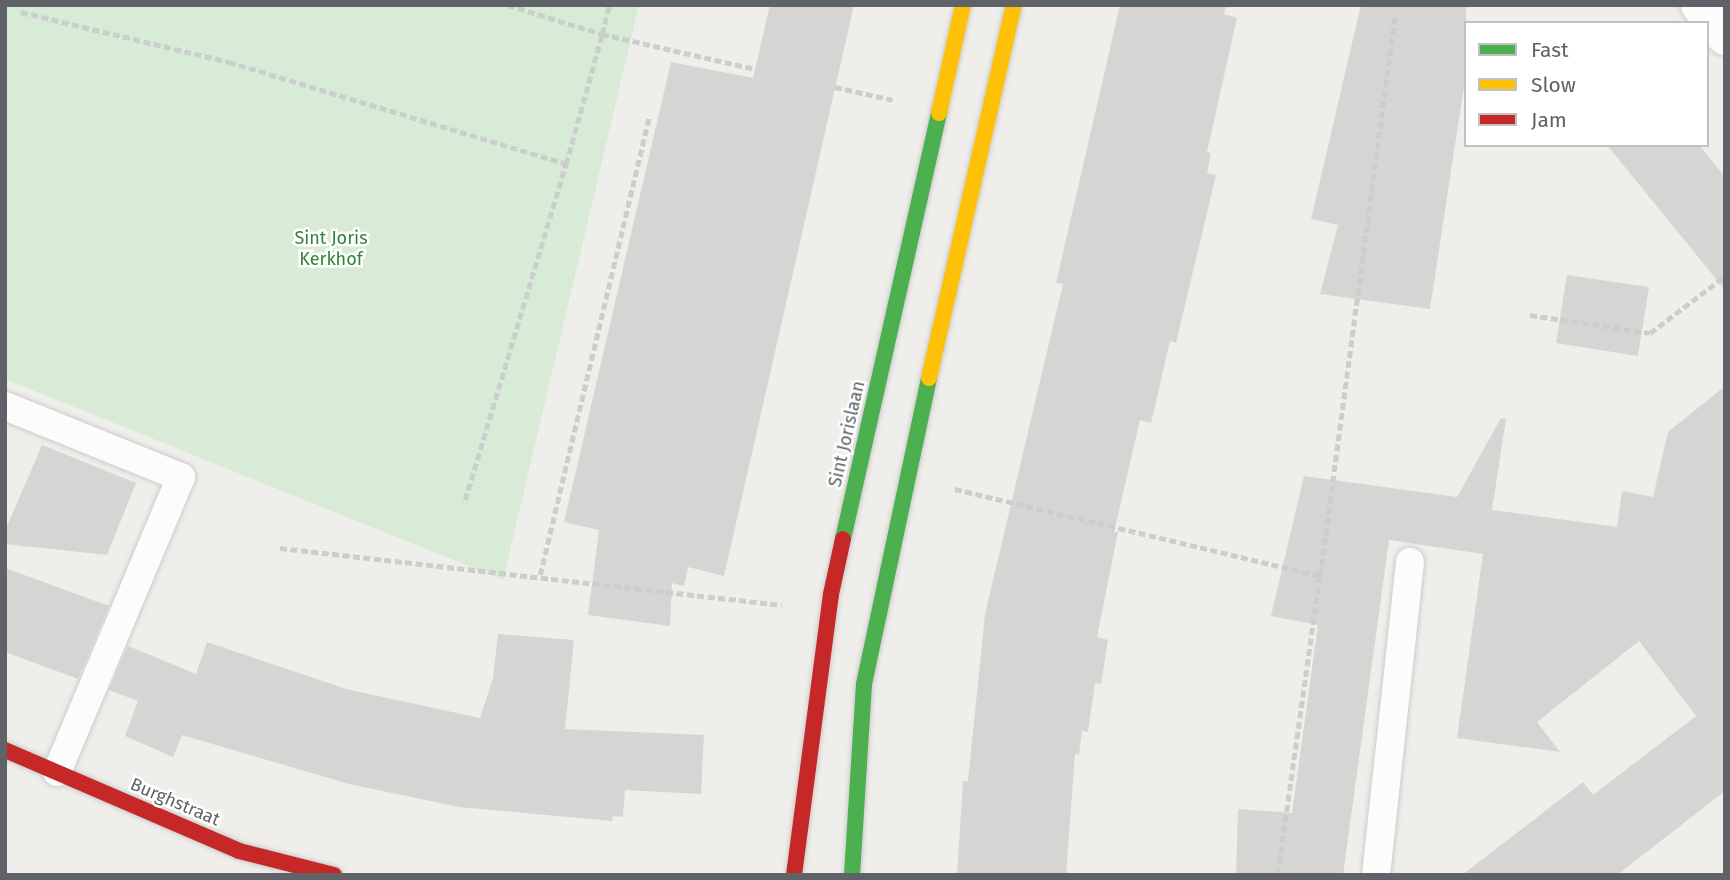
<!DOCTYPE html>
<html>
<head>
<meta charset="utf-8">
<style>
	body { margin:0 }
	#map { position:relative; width:1730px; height:880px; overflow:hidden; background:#efeeea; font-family:"Fira Sans",sans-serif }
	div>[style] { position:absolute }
	.green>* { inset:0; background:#d8ebd6 }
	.building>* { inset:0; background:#d6d5d3 }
	.path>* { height:4.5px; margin-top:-2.25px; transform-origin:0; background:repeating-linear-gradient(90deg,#cacfcc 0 7px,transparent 0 10.5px) }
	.roads { filter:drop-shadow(0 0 2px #cbcccc) drop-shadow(0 0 2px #cbcccc) }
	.lane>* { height:28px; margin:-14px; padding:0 14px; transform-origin:14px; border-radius:14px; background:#fdfcfc }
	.street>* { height:38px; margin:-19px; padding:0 19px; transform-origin:19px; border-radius:19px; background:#fdfcfc }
	.fast>* { height:16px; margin:-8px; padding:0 8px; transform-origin:8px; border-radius:8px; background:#4caf50 }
	.slow>* { height:16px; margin:-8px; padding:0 8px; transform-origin:8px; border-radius:8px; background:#ffc107 }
	.jam>* { height:16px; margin:-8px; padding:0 8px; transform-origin:8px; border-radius:8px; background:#c62828 }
	span { translate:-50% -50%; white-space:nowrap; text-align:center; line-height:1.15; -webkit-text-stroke:5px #fff; paint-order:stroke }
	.park-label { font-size:18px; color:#348238 }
	.street-label { font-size:18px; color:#5f6368 }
	.frame { position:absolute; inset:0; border:7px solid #5f6368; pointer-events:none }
	.legend { position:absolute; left:1464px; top:21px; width:245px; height:126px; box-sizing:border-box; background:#fff; border:2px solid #bfc1c3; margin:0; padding:9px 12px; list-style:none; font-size:21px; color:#5f6368 }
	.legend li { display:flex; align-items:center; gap:14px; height:35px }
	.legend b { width:35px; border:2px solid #bfc1c3 }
</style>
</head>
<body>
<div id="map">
	<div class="green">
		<div style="clip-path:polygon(5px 5px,639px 5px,503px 580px,5px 379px)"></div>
	</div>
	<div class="building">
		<div style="clip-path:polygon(770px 5px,854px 5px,724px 576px,688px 567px,684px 586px,672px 583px,670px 626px,588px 615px,599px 530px,564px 522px,671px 62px,753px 78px)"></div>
		<div style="clip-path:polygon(1120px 5px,1226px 5px,1224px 14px,1237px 18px,1207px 152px,1211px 153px,1207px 173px,1216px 175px,1176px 343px,1170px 341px,1151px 423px,1140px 420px,1114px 532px,1118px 532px,1097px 637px,1108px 640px,1101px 684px,1095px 683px,1088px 732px,1082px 731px,1079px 755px,1075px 754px,1066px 875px,957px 875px,963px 781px,968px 781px,985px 614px,1063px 284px,1056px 283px)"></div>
		<div style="clip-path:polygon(1361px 5px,1466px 5px,1466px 73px,1430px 309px,1320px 294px,1338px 225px,1311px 219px)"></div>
		<div style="clip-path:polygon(1607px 145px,1699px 145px,1725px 177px,1725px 290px)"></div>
		<div style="clip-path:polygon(1567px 275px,1649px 287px,1638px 356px,1556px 343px)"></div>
		<div style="clip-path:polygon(1725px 386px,1725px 791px,1617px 875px,1462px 875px,1583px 782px,1593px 795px,1696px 716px,1639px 641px,1537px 722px,1560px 752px,1457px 738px,1483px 554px,1389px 540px,1343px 875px,1236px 875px,1238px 809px,1292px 813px,1318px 625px,1271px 616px,1304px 476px,1457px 497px,1501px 418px,1506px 419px,1492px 510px,1617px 527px,1622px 491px,1653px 497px,1668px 432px)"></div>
		<div style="clip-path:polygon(42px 445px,136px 483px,107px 555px,5px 544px,5px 531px)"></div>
		<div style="clip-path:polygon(5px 568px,109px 606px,78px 679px,5px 652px)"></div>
		<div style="clip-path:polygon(498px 634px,574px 640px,565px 729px,704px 735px,701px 794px,625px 790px,623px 817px,613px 816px,612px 821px,459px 807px,349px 784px,182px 735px,173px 757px,125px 736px,138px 701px,109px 690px,128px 646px,196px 674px,207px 642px,346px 689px,480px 718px,493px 678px)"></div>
	</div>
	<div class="path">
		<div style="left:508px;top:5px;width:98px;rotate:17.1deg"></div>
		<div style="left:602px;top:34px;width:30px;rotate:-76deg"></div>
		<div style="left:21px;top:12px;width:214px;rotate:13.5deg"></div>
		<div style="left:229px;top:62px;width:352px;rotate:16.8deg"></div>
		<div style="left:566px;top:164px;width:135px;rotate:-74.5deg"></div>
		<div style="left:602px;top:34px;width:157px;rotate:12.9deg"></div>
		<div style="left:835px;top:87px;width:59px;rotate:12.6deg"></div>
		<div style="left:1530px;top:315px;width:121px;rotate:8.5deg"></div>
		<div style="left:1650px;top:333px;width:94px;rotate:-37.2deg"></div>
		<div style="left:955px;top:489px;width:375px;rotate:13.4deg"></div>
		<div style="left:1320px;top:576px;width:302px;rotate:98deg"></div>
		<div style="left:465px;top:500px;width:351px;rotate:-73.3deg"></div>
		<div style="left:280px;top:548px;width:505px;rotate:6.48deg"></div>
		<div style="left:540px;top:575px;width:472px;rotate:-76.6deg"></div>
		<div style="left:1320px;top:576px;width:566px;rotate:-82.39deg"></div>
	</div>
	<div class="roads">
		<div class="lane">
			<div style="left:5px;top:406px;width:190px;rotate:22deg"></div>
			<div style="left:181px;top:477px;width:320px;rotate:112.8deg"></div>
			<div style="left:1376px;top:875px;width:315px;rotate:-83.8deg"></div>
		</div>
		<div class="street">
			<div style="left:1700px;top:5px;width:40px;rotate:51deg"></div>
		</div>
		<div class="fast">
			<div style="left:843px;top:539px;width:437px;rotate:-77.3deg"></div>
			<div style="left:852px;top:875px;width:191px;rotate:-86.4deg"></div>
			<div style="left:864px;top:684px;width:313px;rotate:-78deg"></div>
		</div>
		<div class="slow">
			<div style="left:939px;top:113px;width:111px;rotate:-77.5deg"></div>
			<div style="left:929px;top:378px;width:383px;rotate:-77.2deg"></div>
		</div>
		<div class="jam">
			<div style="left:5px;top:750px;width:255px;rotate:23.3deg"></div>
			<div style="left:239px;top:851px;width:98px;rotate:14.2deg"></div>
			<div style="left:794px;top:875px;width:283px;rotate:-82.5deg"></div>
			<div style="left:831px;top:594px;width:56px;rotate:-77.7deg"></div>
		</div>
	</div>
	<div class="park-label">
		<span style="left:331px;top:249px">Sint Joris<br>Kerkhof</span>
	</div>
	<div class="street-label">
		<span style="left:847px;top:434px;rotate:-77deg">Sint Jorislaan</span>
		<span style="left:175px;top:802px;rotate:23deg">Burghstraat</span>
	</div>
	<div class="frame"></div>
	<ul class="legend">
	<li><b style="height:9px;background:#4caf50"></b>Fast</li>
	<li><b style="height:9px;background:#ffc107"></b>Slow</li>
	<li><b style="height:9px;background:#c62828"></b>Jam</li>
	</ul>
</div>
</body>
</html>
